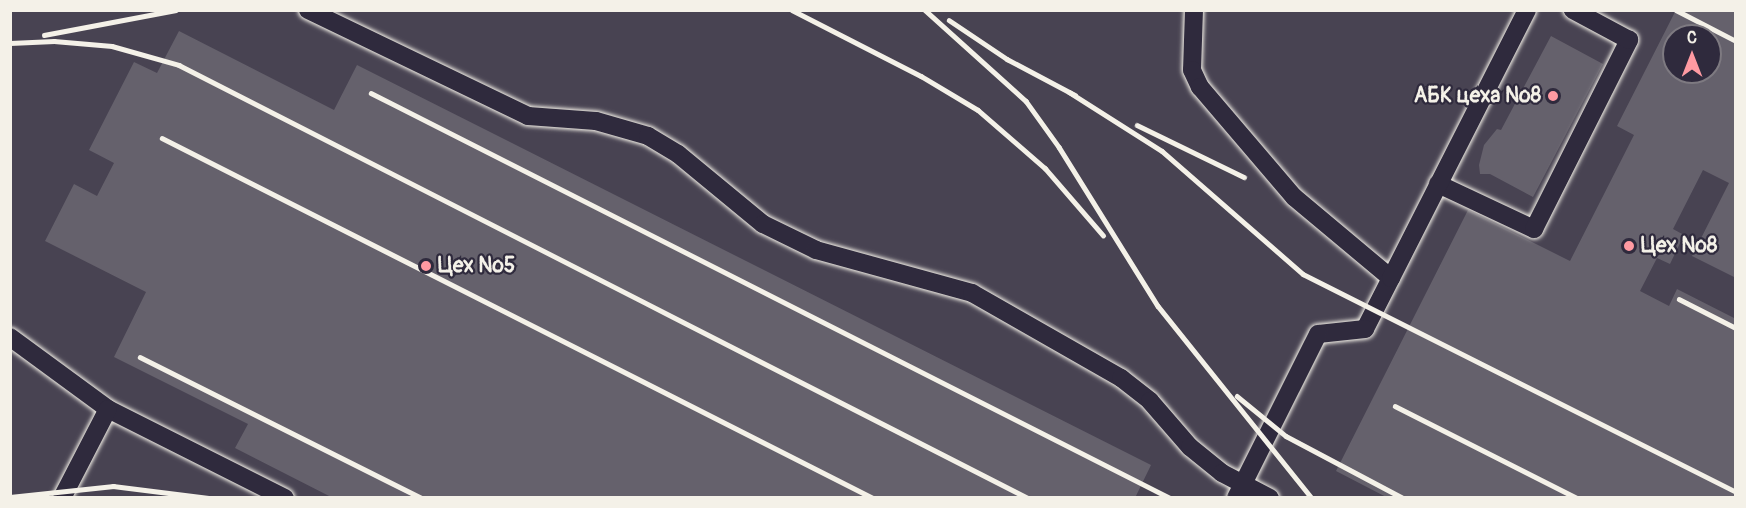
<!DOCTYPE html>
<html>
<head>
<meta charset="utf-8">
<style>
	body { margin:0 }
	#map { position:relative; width:1746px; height:508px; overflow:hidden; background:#3b3647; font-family:Pangolin,sans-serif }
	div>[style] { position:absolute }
	.built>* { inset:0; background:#484352 }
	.building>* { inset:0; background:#65616c }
	.roads { filter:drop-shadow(0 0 2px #f4f1e8) drop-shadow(0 0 2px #f4f1e8) }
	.minor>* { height:18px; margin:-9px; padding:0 9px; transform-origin:9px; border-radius:9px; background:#2f2a3d }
	.rail>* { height:4.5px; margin:-2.25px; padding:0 2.25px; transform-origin:2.25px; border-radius:2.25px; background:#f4f1e8 }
	.dots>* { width:16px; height:16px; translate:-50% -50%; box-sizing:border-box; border:3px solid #2f2a3d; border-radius:50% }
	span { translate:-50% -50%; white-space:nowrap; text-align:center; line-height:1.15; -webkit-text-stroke:4.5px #2f2a3d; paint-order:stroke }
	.poi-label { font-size:21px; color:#f4f1e8; font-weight:700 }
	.right { translate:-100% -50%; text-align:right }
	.left { translate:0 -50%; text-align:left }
	.frame { position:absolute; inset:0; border:12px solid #f4f1e8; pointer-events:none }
	.north { position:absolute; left:1662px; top:24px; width:60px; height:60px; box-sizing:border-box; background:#2f2a3d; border:2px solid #7e7a81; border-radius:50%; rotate:0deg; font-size:16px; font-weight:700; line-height:24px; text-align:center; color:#f4f1e8 }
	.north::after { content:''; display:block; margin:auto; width:21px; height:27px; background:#ff9aa2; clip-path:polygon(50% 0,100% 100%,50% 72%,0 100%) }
</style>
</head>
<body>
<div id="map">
	<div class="built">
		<div style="clip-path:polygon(evenodd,11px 11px,1735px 11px,1735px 497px,11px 497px,11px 11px,1674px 36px,1710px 36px,1710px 72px,1674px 72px,1674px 36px)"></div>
	</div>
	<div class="building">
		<div style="clip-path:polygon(evenodd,1676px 10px,1736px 10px,1736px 278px,1692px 256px,1729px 183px,1703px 170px,1673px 229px,1684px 235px,1670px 264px,1657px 258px,1640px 291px,1669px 306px,1677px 289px,1736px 319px,1736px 498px,1388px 498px,1336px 471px,1468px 210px,1570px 261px,1634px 135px,1617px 126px,1676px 10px,1674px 36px,1710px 36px,1710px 72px,1674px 72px,1674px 36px)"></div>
		<div style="clip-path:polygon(179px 31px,334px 110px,357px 65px,1151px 465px,1135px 498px,333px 498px,235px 448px,248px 424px,114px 357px,146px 292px,45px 241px,74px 184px,97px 196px,114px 163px,89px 150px,134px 62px,157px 73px)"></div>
		<div style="clip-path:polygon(1551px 36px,1603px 64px,1533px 197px,1490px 174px,1480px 174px,1479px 165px,1484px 145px,1497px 129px,1501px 130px)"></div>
	</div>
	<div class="roads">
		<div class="minor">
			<div style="left:308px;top:10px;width:244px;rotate:25.7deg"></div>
			<div style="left:528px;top:116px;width:68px;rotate:4.2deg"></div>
			<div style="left:596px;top:121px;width:54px;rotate:16.1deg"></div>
			<div style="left:648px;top:136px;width:35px;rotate:31deg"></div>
			<div style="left:678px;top:154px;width:110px;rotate:39.5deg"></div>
			<div style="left:763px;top:224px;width:59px;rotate:26.1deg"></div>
			<div style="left:816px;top:250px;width:162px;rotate:15.4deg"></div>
			<div style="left:972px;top:293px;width:172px;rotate:29.7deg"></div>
			<div style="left:1121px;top:378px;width:37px;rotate:38deg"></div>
			<div style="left:1150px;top:401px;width:61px;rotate:49deg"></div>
			<div style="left:1190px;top:447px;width:41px;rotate:39.1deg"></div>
			<div style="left:1222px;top:473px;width:54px;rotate:27.5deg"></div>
			<div style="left:1194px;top:10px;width:60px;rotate:91.9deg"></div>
			<div style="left:1192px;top:70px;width:19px;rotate:65deg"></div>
			<div style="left:1200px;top:87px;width:145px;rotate:49.5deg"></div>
			<div style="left:1294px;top:197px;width:126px;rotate:39.9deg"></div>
			<div style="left:1391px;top:278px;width:57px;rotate:117deg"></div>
			<div style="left:1365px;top:329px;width:47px;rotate:173.9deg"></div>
			<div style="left:1318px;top:334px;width:183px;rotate:116.6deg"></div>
			<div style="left:1438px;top:184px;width:106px;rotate:25.1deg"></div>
			<div style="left:1534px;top:229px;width:212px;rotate:-63.3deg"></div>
			<div style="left:1629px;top:40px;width:64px;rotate:-151.8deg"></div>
			<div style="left:1391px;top:278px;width:301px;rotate:-63.1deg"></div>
			<div style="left:10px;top:337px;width:122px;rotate:36.3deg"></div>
			<div style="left:108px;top:409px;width:198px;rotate:26.7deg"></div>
			<div style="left:62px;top:498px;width:100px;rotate:-62.7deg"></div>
		</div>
	</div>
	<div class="rail">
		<div style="left:792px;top:10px;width:145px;rotate:27.1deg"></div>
		<div style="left:921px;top:76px;width:66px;rotate:30.8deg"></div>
		<div style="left:978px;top:110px;width:89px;rotate:40.9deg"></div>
		<div style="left:1045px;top:168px;width:89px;rotate:49.1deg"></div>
		<div style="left:925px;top:10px;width:136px;rotate:42deg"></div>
		<div style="left:1026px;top:101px;width:57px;rotate:54.3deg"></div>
		<div style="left:1059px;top:147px;width:187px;rotate:58.1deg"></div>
		<div style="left:1158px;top:306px;width:246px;rotate:51.3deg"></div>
		<div style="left:1676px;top:10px;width:68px;rotate:27.3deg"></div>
		<div style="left:949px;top:20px;width:70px;rotate:33.9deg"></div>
		<div style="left:1007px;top:59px;width:77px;rotate:27.9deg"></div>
		<div style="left:44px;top:35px;width:134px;rotate:-10.7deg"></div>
		<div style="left:10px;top:43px;width:44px;rotate:-2.6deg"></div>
		<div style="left:54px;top:41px;width:58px;rotate:4.9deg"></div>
		<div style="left:112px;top:46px;width:70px;rotate:15.8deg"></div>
		<div style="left:179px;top:65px;width:953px;rotate:27.02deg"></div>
		<div style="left:1069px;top:92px;width:110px;rotate:32.4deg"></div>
		<div style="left:1162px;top:151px;width:187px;rotate:41.1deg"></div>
		<div style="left:1303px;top:274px;width:485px;rotate:26.7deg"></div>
		<div style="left:371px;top:93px;width:896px;rotate:26.88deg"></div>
		<div style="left:1137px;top:125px;width:119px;rotate:25.9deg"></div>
		<div style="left:162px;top:138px;width:797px;rotate:26.85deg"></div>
		<div style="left:1679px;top:299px;width:64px;rotate:27deg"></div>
		<div style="left:140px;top:357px;width:314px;rotate:26.6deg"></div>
		<div style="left:1237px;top:396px;width:63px;rotate:39.2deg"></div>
		<div style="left:1286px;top:436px;width:132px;rotate:27.9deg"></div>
		<div style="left:1395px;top:406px;width:204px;rotate:26.8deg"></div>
		<div style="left:10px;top:497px;width:104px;rotate:-6.1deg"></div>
		<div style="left:113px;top:486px;width:96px;rotate:7.2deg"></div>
	</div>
	<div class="dots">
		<div style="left:1553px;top:96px;background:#ff9aa2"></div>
		<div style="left:1629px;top:246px;background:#ff9aa2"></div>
		<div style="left:426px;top:266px;background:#ff9aa2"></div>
	</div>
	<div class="poi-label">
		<span class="right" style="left:1541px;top:96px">АБК цеха №8</span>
		<span class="left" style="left:1641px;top:246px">Цех №8</span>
		<span class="left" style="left:438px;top:266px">Цех №5</span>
	</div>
	<div class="frame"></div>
	<div class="north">С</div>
</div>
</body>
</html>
